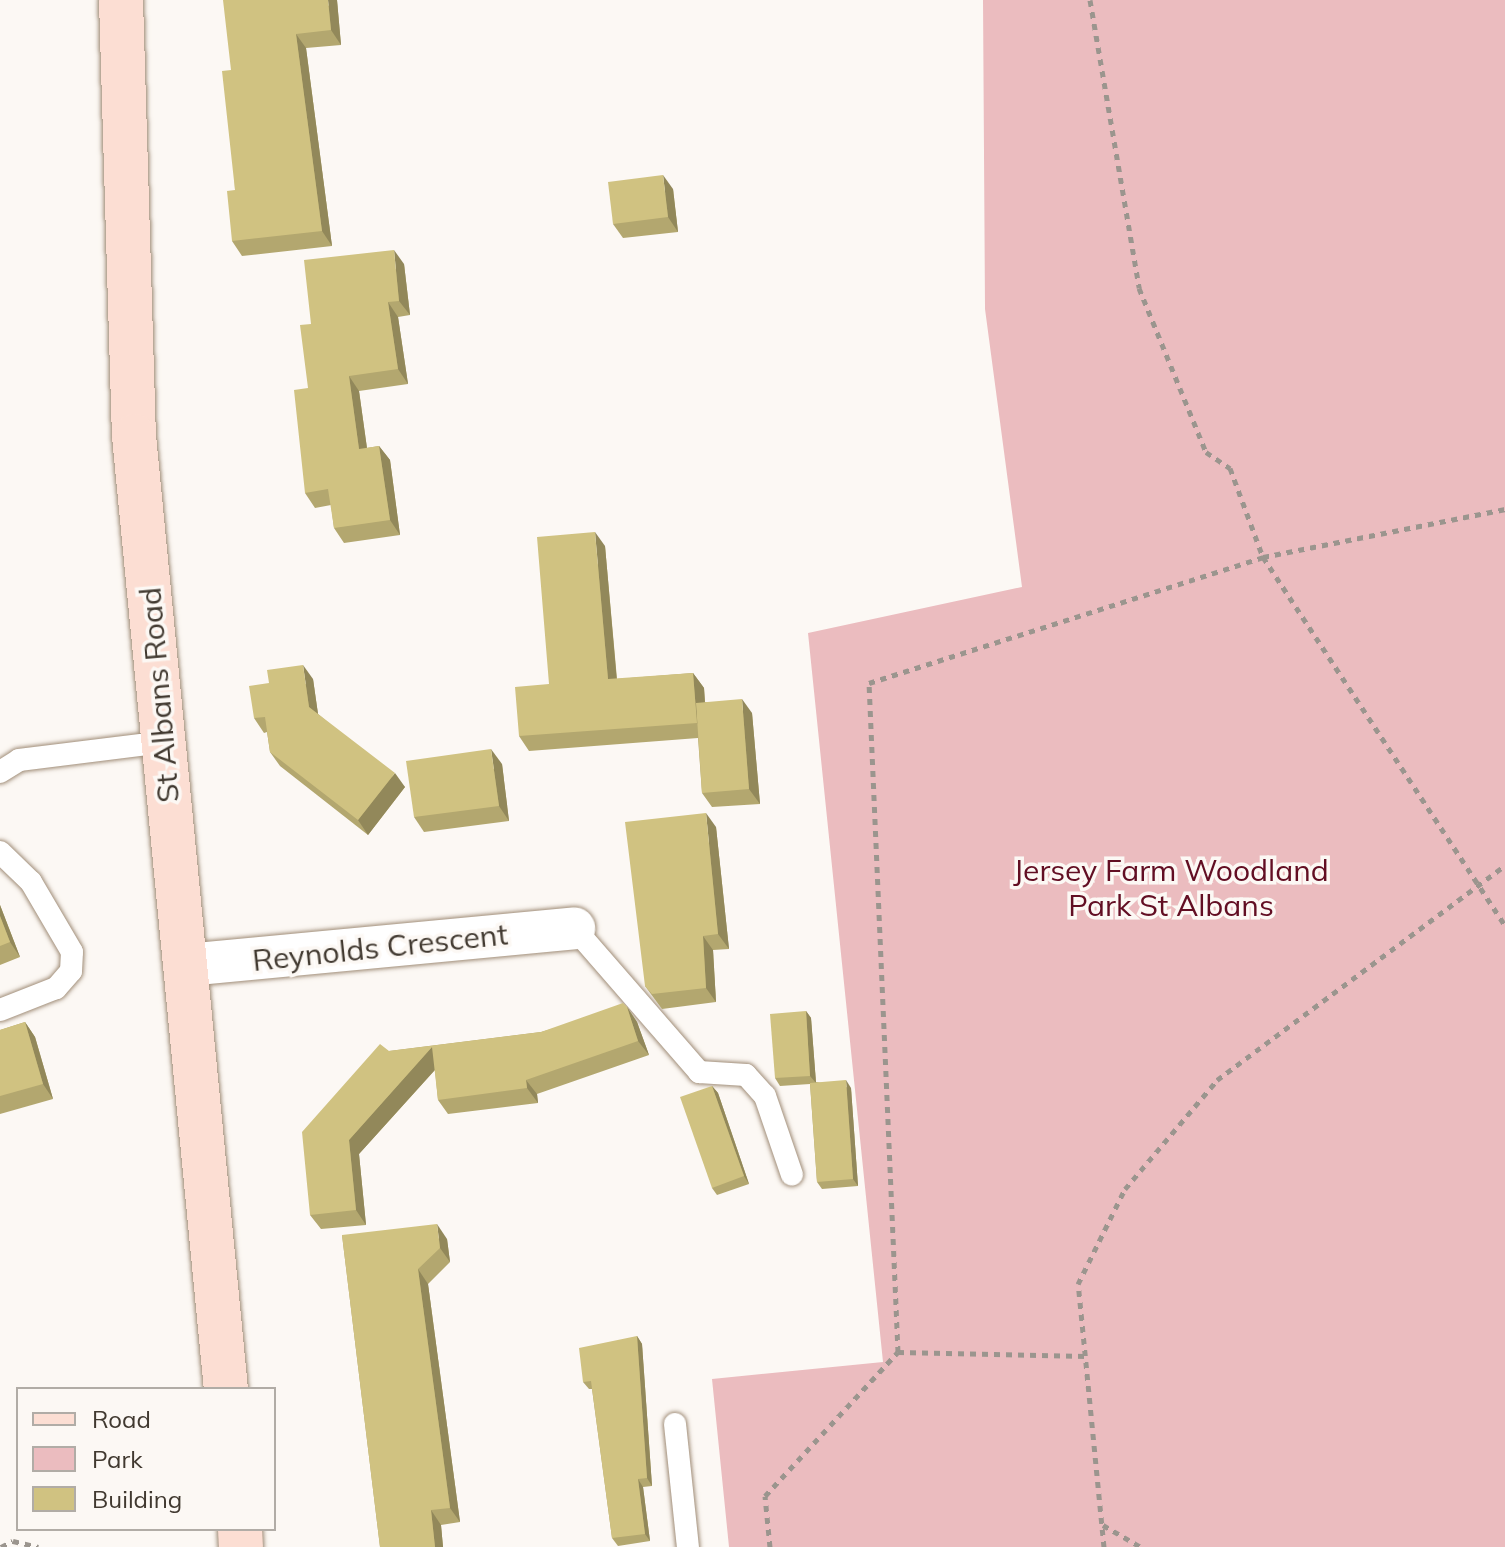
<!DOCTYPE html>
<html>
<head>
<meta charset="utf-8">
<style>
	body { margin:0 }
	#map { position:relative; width:1505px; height:1547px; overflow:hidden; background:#fcf8f4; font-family:Mulish,sans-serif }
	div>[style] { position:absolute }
	.green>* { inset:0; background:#ebbcbf }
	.path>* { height:5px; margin-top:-2.5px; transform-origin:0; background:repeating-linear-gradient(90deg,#9b958e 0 6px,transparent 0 12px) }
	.roads { filter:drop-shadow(0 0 2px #a18e79) drop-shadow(0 0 2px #a18e79) }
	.lane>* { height:22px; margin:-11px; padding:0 11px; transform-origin:11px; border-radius:11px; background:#fff }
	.street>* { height:42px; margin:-21px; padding:0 21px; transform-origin:21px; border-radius:21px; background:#fff }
	.secondary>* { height:44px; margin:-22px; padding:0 22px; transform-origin:22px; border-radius:22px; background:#fcded3 }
	.wall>* { inset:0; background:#b3a76f }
	.shaded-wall>* { inset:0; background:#92885a }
	.building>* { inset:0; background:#d0c281 }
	span { translate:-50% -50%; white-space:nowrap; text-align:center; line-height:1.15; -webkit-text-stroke:7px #fcf8f4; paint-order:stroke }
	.street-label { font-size:30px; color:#413930 }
	.park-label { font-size:30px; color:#620e23 }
	.legend { position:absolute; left:16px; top:1387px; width:260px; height:144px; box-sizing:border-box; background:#fcf8f4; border:2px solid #b1aca6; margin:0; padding:10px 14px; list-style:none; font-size:24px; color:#413930 }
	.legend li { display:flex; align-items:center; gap:16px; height:40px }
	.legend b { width:40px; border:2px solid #b1aca6 }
</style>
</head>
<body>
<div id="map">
	<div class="green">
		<div style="clip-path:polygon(983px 0,1505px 0,1505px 1547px,729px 1547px,712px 1379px,883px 1362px,808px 633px,1022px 587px,985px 309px)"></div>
	</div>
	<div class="path">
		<div style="left:1090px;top:0;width:292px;rotate:80.3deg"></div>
		<div style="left:1139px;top:288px;width:177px;rotate:67.8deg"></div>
		<div style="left:1206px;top:452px;width:29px;rotate:34deg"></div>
		<div style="left:1230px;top:468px;width:95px;rotate:69.7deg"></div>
		<div style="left:1263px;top:557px;width:441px;rotate:56.7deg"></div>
		<div style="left:898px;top:1352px;width:188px;rotate:1.2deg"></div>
		<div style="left:1103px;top:1525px;width:44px;rotate:30.1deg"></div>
		<div style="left:1px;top:1547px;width:13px;rotate:-27deg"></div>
		<div style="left:13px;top:1541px;width:26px;rotate:13deg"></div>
		<div style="left:770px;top:1547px;width:51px;rotate:-95.6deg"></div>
		<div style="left:765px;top:1496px;width:196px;rotate:-47.3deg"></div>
		<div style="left:898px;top:1352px;width:670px;rotate:-92.48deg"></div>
		<div style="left:869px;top:683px;width:414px;rotate:-17.7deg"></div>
		<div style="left:1263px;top:557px;width:247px;rotate:-11.2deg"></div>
		<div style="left:1104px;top:1547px;width:264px;rotate:-95.6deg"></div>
		<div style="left:1078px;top:1284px;width:106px;rotate:-63.7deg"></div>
		<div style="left:1125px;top:1189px;width:143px;rotate:-49.8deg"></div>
		<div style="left:1217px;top:1080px;width:359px;rotate:-36.7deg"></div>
	</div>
	<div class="roads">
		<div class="lane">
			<div style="left:0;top:772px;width:22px;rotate:-32deg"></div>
			<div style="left:19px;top:760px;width:145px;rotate:-7.1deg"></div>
			<div style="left:0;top:852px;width:43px;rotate:44.1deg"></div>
			<div style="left:31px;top:882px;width:81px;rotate:59.6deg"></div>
			<div style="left:72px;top:952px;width:19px;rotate:93deg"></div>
			<div style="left:71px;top:971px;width:23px;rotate:131deg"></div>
			<div style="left:56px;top:988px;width:60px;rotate:158.6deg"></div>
			<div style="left:574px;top:928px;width:191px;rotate:49deg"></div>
			<div style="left:699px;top:1072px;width:47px;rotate:3.7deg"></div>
			<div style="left:746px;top:1075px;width:28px;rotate:48deg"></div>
			<div style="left:765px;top:1096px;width:83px;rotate:71.1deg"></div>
			<div style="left:675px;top:1424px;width:124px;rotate:84deg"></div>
		</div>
		<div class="street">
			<div style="left:186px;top:965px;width:390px;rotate:-5.4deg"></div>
		</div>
		<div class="secondary">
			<div style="left:121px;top:0;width:436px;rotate:88.3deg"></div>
			<div style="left:134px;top:436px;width:957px;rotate:84.49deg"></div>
			<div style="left:240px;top:1529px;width:18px;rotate:87deg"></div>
		</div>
	</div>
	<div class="wall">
		<div style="clip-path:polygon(337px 0,341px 45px,306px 48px,332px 246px,242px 256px,232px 241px,235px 190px,231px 70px)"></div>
		<div style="clip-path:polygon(673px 189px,678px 232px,623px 238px,613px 224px)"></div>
		<div style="clip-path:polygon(404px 264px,410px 315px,398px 317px,408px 384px,359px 391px,367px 448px,379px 446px,390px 460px,400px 535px,344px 543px,334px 528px,331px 505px,315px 508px,305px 493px,311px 324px)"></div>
		<div style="clip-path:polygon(605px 546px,617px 679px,693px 673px,704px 688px,705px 702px,752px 713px,760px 804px,712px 807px,702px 793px,698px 738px,529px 751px,519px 736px,549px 684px)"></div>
		<div style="clip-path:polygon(313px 679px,318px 714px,405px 787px,368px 835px,280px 766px,270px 752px,267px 732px,264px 733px,254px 718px)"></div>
		<div style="clip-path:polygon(502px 764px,509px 821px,424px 832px,414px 817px)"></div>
		<div style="clip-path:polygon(716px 827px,729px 949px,713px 950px,716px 1002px,662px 1009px,645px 986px)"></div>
		<div style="clip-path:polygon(0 905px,20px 957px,0 965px)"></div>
		<div style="clip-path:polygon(627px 1007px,637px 1022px,649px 1055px,537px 1094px,538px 1103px,448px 1114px,438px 1100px,435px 1070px,359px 1154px,366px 1225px,321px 1229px,310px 1215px,389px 1051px,541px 1032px)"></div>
		<div style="clip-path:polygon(806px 1011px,811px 1018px,816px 1082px,851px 1088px,858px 1186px,822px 1189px,817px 1182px,810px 1084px,780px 1086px,775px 1078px)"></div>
		<div style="clip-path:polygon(25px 1022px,35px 1037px,53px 1099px,0 1114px,0 1030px)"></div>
		<div style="clip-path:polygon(712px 1086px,718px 1093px,749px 1184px,717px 1195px,712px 1188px)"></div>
		<div style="clip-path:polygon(342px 1235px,447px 1239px,450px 1262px,428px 1284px,460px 1522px,441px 1525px,443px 1547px,380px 1547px)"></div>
		<div style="clip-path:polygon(637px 1336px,642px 1344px,652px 1486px,643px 1487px,650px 1541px,618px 1546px,612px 1538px,592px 1389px,589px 1389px,583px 1382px)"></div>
	</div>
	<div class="shaded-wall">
		<div style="clip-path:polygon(328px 0,337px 0,341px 45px,331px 30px)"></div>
		<div style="clip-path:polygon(296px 34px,306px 48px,332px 246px,322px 231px)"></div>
		<div style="clip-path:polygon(663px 175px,673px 189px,678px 232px,668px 217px)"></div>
		<div style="clip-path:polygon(394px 250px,404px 264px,410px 315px,399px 301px)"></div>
		<div style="clip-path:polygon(388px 302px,398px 317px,408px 384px,398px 369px)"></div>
		<div style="clip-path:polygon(349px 376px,359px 391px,369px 463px,359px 449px)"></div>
		<div style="clip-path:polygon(379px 446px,390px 460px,400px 535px,390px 520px)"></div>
		<div style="clip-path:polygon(595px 532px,605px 546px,618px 694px,608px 679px)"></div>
		<div style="clip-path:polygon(303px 665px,313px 679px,319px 721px,309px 707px)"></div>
		<div style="clip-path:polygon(693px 673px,704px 688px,707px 737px,697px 723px)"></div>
		<div style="clip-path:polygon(742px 699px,752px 713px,760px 804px,749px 789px)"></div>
		<div style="clip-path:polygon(491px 749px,502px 764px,509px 821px,499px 806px)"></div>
		<div style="clip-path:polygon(395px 773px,405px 787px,368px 835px,358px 820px)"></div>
		<div style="clip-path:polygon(706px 813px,716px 827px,729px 949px,718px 934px)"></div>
		<div style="clip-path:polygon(0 905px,20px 957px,10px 942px,0 916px)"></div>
		<div style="clip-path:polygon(703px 936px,713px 950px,716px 1002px,706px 988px)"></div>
		<div style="clip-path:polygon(627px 1007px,637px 1022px,649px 1055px,638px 1041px)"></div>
		<div style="clip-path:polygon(806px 1011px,811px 1018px,816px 1083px,810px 1076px)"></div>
		<div style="clip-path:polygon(25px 1022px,35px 1037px,53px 1099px,43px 1084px)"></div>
		<div style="clip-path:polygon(432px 1047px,442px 1062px,359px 1154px,366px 1225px,356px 1210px,349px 1140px)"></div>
		<div style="clip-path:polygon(526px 1080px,537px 1094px,538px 1103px,527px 1088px)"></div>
		<div style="clip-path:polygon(846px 1080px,851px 1088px,858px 1186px,853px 1179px)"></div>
		<div style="clip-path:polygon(712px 1086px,718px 1093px,749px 1184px,744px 1176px)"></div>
		<div style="clip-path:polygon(437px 1224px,447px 1239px,450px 1262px,440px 1248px)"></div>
		<div style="clip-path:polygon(418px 1269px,428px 1284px,460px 1522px,450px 1508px)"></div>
		<div style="clip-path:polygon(637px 1336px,642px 1344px,652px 1486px,647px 1478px)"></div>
		<div style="clip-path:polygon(638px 1479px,643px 1487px,650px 1541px,645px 1534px)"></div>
		<div style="clip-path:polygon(431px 1510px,441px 1525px,443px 1547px,435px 1547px)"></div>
	</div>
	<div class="building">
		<div style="clip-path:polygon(223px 0,328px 0,331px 30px,296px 34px,322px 231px,232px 241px,227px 191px,235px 190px,222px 71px,231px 70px)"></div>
		<div style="clip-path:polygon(663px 175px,668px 217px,613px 224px,608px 182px)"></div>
		<div style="clip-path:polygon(394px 250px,399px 301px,388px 302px,398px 369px,349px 376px,359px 449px,379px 446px,390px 520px,334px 528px,328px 489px,305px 493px,294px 390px,308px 388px,300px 325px,311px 324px,304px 260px)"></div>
		<div style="clip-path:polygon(595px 532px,608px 679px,693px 673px,697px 723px,519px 736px,515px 687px,549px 684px,537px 537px)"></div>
		<div style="clip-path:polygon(303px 665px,309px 707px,395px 773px,358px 820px,270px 752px,265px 717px,254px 718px,249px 686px,269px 683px,267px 670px)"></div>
		<div style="clip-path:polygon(742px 699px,749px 789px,702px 793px,696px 703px)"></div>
		<div style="clip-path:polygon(491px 749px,499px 806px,414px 817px,406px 761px)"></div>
		<div style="clip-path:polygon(706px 813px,718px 934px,703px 936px,706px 988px,652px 994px,645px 986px,625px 822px)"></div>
		<div style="clip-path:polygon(0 916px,10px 942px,0 946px)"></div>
		<div style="clip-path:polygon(623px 1003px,627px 1007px,638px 1041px,526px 1080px,527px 1088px,438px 1100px,432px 1047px,349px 1140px,356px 1210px,310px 1215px,302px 1132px,380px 1044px,389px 1051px,541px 1032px)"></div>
		<div style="clip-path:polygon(806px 1011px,810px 1076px,775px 1078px,770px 1014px)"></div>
		<div style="clip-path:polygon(25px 1022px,43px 1084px,0 1096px,0 1030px)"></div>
		<div style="clip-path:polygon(846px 1080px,853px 1179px,817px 1182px,810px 1083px)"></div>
		<div style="clip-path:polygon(712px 1086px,744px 1176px,712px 1188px,680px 1097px)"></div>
		<div style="clip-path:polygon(437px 1224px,440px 1248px,418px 1269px,450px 1508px,431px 1510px,435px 1547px,380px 1547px,342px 1235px)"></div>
		<div style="clip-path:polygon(637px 1336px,647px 1478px,638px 1479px,645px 1534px,612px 1538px,591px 1381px,583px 1382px,579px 1348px)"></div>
	</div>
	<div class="street-label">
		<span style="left:159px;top:695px;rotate:-95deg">St Albans Road</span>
		<span style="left:380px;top:947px;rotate:-6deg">Reynolds Crescent</span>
	</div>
	<div class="park-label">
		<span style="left:1171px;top:887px">Jersey Farm Woodland<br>Park St Albans</span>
	</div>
	<ul class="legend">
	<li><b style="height:10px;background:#fcded3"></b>Road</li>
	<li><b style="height:22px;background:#ebbcbf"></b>Park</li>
	<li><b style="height:22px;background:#d0c281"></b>Building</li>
	</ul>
</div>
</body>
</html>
